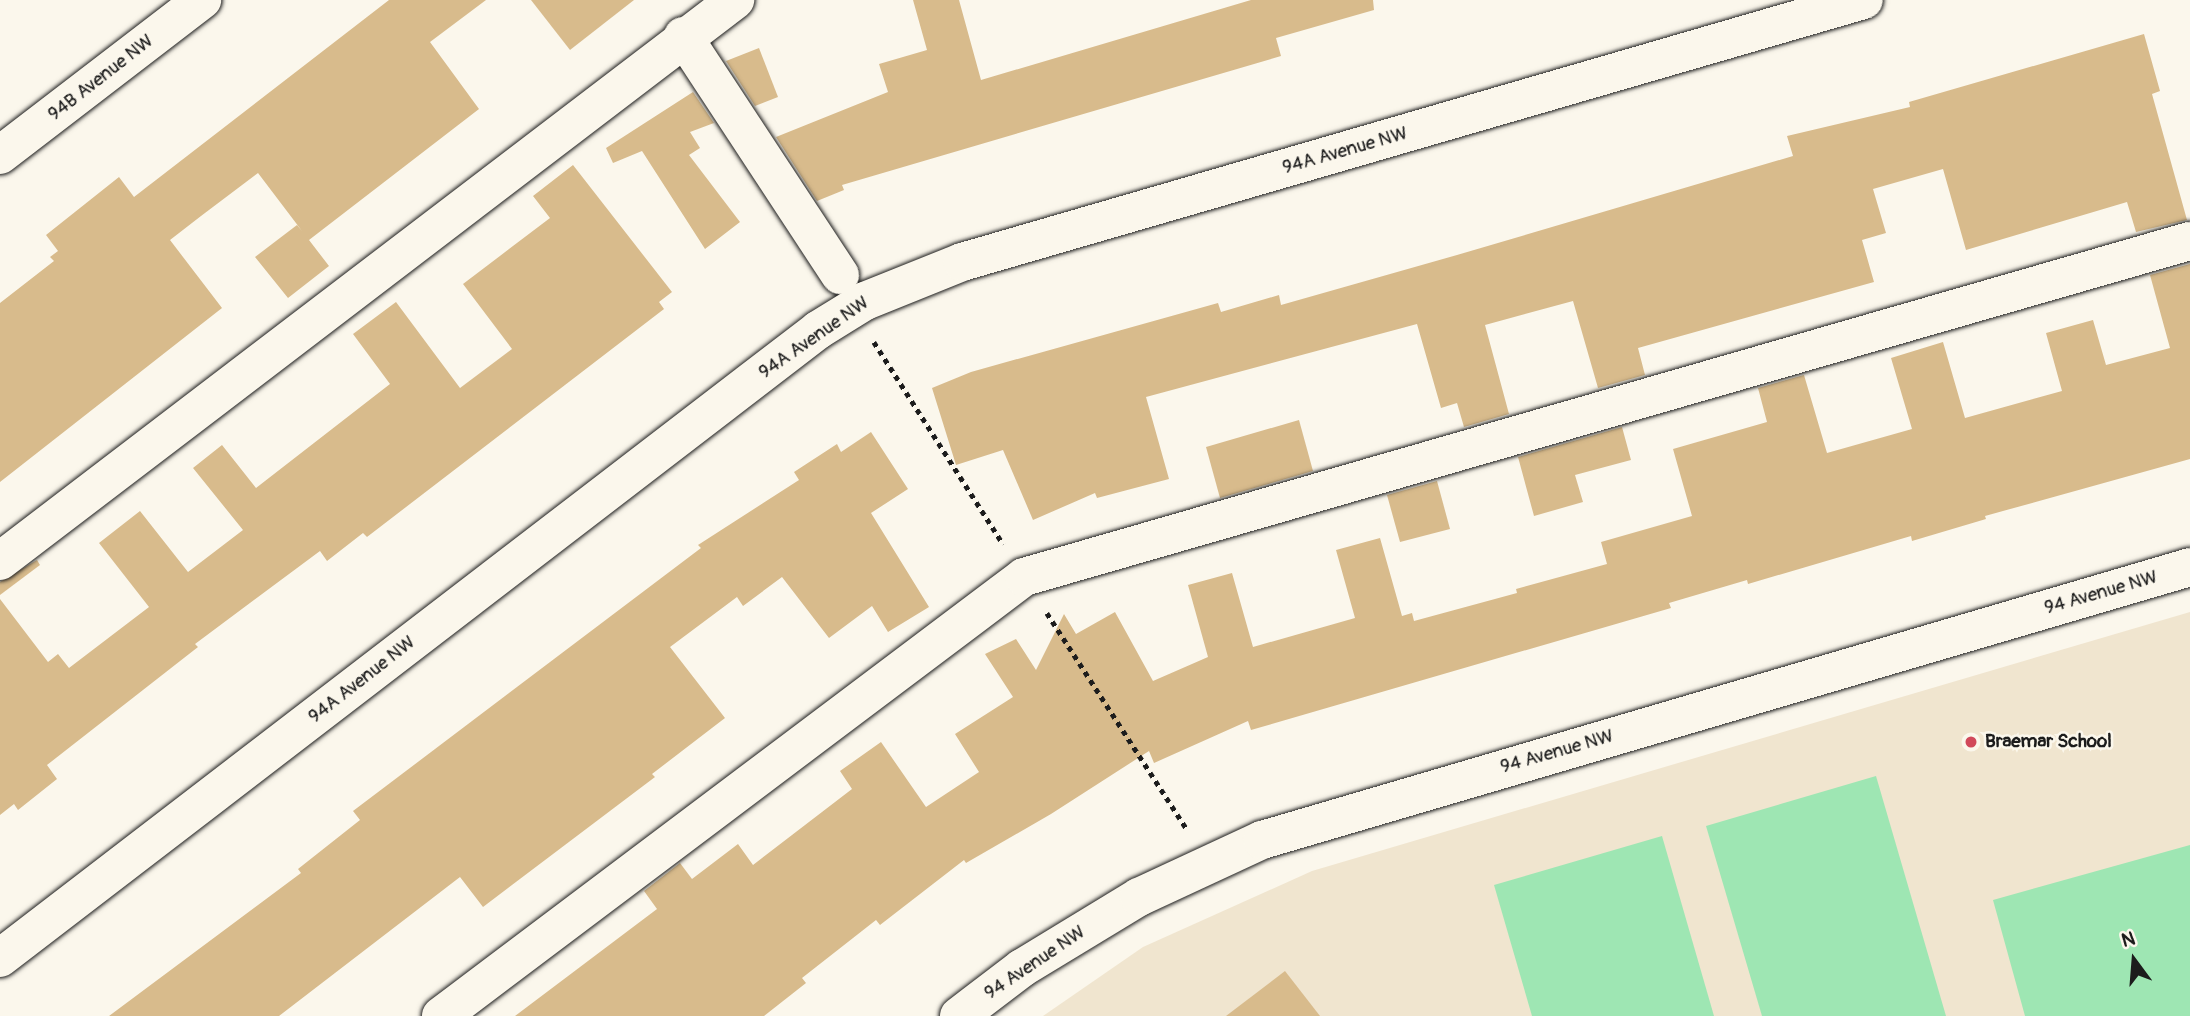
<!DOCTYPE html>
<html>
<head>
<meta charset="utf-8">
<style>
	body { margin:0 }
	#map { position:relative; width:2190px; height:1016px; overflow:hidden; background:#fbf7ec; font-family:Pangolin,sans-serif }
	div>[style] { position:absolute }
	.built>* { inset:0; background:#f0e5cf }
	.green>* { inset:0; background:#9ee6b3 }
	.building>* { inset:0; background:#d8bb8c }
	.path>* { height:4.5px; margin-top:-2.25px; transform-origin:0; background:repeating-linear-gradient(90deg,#1c1c1c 0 5px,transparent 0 10px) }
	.roads { filter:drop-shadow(0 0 2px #1c1c1c) drop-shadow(0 0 2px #1c1c1c) }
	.minor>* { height:38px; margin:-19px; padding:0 19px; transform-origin:19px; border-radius:19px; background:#fbf7ec }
	.dots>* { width:19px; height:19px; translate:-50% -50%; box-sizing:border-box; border:4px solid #fbf7ec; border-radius:50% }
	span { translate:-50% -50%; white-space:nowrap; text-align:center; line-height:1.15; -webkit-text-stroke:5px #fbf7ec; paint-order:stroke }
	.street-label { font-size:19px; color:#1c1c1c }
	.poi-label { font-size:19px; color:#1c1c1c; font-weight:700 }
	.left { translate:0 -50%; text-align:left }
	.north { position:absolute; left:2099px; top:925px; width:70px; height:70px; -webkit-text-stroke:5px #fbf7ec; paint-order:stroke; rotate:344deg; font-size:19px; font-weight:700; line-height:28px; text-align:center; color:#1c1c1c }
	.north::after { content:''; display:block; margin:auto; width:24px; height:32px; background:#1c1c1c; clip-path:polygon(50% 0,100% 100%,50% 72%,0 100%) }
</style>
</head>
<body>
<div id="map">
	<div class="built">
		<div style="clip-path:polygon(2190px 612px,2190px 1016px,1043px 1016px,1143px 947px,1312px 871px)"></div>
	</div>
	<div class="green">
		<div style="clip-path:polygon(1876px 776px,1946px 1016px,1762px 1016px,1706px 826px)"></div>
		<div style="clip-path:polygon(1662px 836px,1714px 1016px,1532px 1016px,1494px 885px)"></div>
		<div style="clip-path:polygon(2190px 845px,2190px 1016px,2025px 1016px,1993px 900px)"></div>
	</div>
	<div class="building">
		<div style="clip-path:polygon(389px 0,486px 0,430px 42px,479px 109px,309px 240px,329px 266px,288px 298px,255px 257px,297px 225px,302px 231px,258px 173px,201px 216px,170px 240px,222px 308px,0 482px,0 303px,54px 261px,50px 257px,58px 251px,46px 235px,119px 177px,134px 197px)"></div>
		<div style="clip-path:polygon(531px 0,634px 0,570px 50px)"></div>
		<div style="clip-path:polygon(913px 0,959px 0,981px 80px,1251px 0,1373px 0,1374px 10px,1276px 38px,1281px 56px,842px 185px,844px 190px,817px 201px,776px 137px,888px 92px,879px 64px,927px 50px)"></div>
		<div style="clip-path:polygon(2144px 34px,2160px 91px,2152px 94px,2187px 220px,2136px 232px,2127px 202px,1966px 250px,1943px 169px,1873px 189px,1886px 233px,1862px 240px,1874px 282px,1638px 348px,1645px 375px,1598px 388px,1573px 301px,1485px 325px,1509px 414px,1464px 427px,1457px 403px,1441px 408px,1417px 324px,1146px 397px,1169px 479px,1097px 498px,1095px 493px,1033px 520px,1003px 450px,956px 465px,932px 388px,971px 372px,1218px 303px,1221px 312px,1279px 295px,1281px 305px,1457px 255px,1793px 156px,1787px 136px,1910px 107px,1909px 102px)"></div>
		<div style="clip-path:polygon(759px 48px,778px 97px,755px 106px,726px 61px)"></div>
		<div style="clip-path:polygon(693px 92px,714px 123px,690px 132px,700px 148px,689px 155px,740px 222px,705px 249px,642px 151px,613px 163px,606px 148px)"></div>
		<div style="clip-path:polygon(573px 165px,672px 292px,659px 302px,664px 309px,367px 537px,363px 533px,327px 561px,320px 551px,195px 644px,198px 647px,47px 765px,57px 779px,18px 810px,14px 804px,0 815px,0 599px,48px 662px,58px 654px,69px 668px,149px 607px,99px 543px,140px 511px,188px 572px,243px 530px,193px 468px,222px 445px,256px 488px,390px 384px,353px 334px,396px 302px,460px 388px,512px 349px,463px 284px,550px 218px,533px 196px)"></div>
		<div style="clip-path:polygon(2190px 264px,2190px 459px,1985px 516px,1986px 519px,1912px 541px,1911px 536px,1748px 584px,1747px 580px,1669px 603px,1671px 608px,1251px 730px,1248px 721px,1154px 763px,1149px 751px,1051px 814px,966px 863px,964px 860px,880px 925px,876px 920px,802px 978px,806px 983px,764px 1016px,515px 1016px,657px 909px,644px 891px,680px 863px,692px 879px,738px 844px,753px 865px,852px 789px,840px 771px,881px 742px,926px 807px,979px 772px,955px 734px,1013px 697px,985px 654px,1016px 639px,1036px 670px,1064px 614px,1076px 634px,1115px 612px,1153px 681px,1208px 657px,1188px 585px,1232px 573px,1253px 647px,1355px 618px,1336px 550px,1380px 538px,1402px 616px,1412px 613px,1414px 621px,1517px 593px,1516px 589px,1607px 564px,1601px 542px,1692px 516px,1673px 449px,1767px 422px,1758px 388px,1804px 375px,1827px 453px,1912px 429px,1891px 358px,1943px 342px,1965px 418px,2062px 391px,2046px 333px,2093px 320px,2106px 365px,2170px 348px,2150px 275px)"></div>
		<div style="clip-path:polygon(1299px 420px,1313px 471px,1220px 498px,1206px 447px)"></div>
		<div style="clip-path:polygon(1622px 427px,1631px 460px,1575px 475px,1583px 502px,1534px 516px,1518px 457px)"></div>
		<div style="clip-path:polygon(871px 432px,908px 489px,871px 513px,929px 607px,888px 632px,872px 606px,829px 638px,782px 577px,743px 606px,737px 597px,670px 647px,725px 718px,652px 774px,655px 777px,483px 907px,460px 877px,279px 1016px,109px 1016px,301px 873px,298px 869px,360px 820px,353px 811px,701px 548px,698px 545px,799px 480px,794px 472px,837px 444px,841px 452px)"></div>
		<div style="clip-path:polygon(1437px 481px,1450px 529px,1400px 542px,1387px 495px)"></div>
		<div style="clip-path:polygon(37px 560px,40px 565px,0 595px,0 582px)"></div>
		<div style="clip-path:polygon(1285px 971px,1320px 1016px,1226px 1016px)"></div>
	</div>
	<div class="path">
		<div style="left:874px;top:342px;width:240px;rotate:57.4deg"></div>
		<div style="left:1047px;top:613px;width:257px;rotate:57.1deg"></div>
	</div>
	<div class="roads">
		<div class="minor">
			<div style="left:683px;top:36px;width:286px;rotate:56.7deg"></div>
			<div style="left:0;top:155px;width:255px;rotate:-37.5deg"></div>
			<div style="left:0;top:561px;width:925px;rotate:-37.35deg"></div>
			<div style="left:0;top:958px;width:1031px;rotate:-37.51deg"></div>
			<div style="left:818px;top:330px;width:55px;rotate:-31.7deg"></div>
			<div style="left:865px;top:301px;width:105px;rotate:-21.9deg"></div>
			<div style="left:962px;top:262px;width:939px;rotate:-16.2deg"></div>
			<div style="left:441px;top:1016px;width:730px;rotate:-36.98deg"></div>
			<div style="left:1024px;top:577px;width:1213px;rotate:-16.08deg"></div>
			<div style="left:959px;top:1016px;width:79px;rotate:-37.3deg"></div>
			<div style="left:1022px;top:968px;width:137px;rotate:-31.3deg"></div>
			<div style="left:1139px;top:897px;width:136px;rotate:-24.9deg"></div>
			<div style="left:1262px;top:840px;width:967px;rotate:-16.39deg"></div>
		</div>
	</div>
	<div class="dots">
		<div style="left:1971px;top:742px;background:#d1495b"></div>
	</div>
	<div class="street-label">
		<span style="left:101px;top:78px;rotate:-38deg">94B Avenue NW</span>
		<span style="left:1345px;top:151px;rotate:-16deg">94A Avenue NW</span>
		<span style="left:814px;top:338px;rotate:-35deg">94A Avenue NW</span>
		<span style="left:2101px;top:593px;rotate:-16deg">94 Avenue NW</span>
		<span style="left:362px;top:680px;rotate:-38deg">94A Avenue NW</span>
		<span style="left:1557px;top:752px;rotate:-16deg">94 Avenue NW</span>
		<span style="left:1035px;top:963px;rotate:-34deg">94 Avenue NW</span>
	</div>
	<div class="poi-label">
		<span class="left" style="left:1985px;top:742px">Braemar School</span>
	</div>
	<div class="north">N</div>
</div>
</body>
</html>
